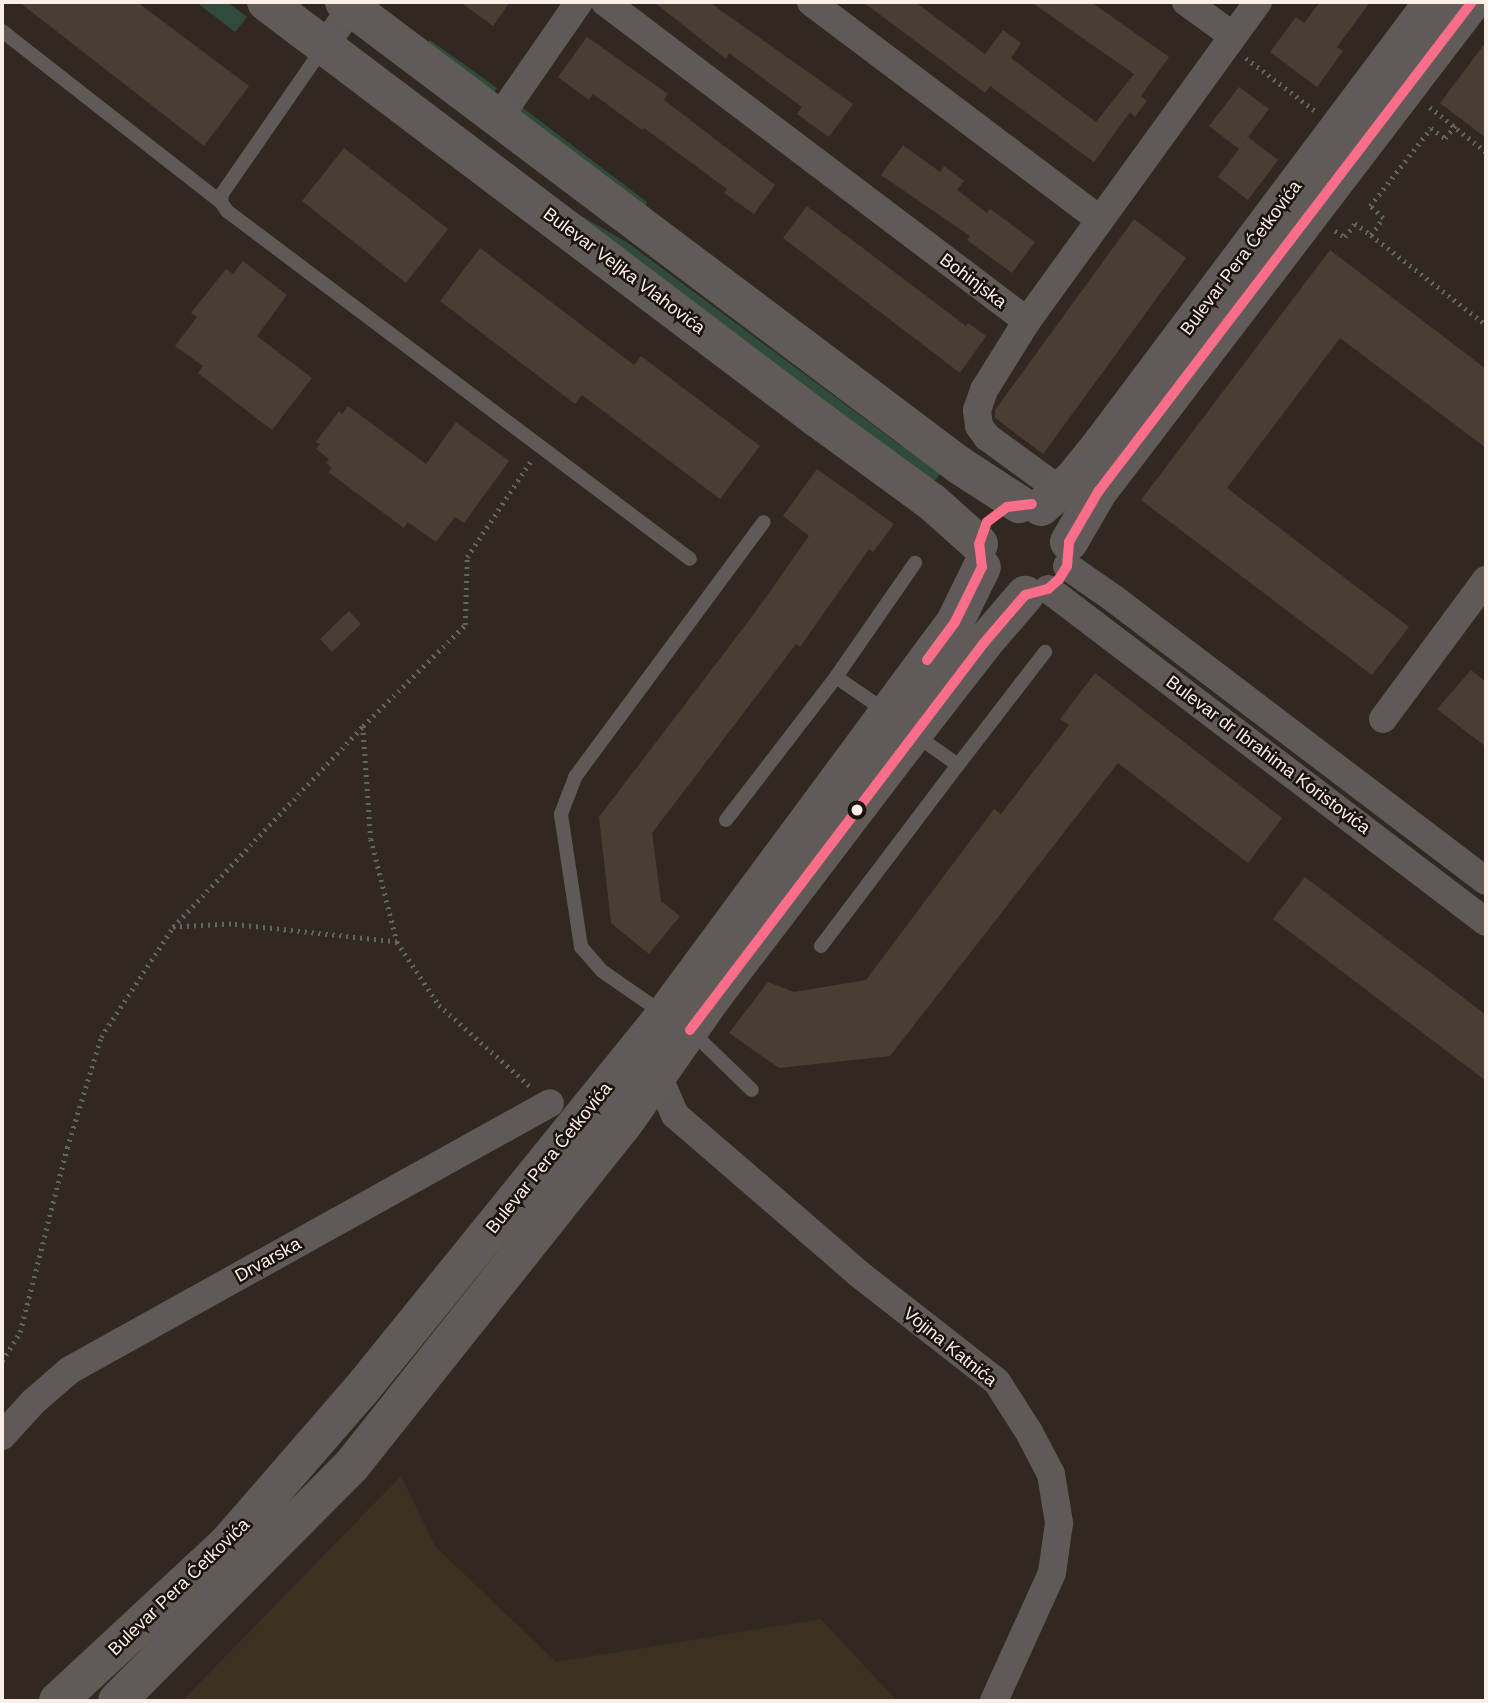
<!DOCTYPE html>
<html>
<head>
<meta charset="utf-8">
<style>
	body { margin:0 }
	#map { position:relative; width:1488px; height:1703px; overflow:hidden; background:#322822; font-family:Helvetica,sans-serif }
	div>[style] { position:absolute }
	.industrial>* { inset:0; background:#3b3022 }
	.green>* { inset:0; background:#304b3c }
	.building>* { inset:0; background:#4a3d34 }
	.path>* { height:4.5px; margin-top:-2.25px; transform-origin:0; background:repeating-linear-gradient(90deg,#67635f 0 2px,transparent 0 7px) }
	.lane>* { height:14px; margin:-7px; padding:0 7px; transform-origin:7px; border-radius:7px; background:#5f5a58 }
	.street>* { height:28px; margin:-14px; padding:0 14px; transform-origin:14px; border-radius:14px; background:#5f5a58 }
	.secondary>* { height:38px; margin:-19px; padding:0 19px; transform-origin:19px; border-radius:19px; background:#605b58 }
	.bus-1>* { height:10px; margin:-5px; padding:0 5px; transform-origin:5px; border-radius:5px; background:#fb6d88 }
	.dots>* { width:19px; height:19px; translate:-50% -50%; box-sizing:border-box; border:4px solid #1a120d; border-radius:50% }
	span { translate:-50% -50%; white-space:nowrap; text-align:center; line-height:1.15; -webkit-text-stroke:5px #1a120d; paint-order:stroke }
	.street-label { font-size:18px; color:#fbeee6 }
	.frame { position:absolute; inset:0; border:4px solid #fbeee6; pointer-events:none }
</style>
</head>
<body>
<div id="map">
	<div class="industrial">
		<div style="clip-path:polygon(401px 1476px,435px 1546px,556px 1662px,821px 1619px,897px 1701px,182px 1701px)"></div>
	</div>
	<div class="green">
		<div style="clip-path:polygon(196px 2px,227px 2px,247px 17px,235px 32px)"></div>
		<div style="clip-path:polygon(430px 40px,497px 88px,494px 93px,427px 44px)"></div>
		<div style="clip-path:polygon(519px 105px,647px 202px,646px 208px,515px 110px)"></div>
		<div style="clip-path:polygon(566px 207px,628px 243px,900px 445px,943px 470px,929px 488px)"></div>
	</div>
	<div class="building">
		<div style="clip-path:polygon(19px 2px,137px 2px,249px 86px,204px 146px)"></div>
		<div style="clip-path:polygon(460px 2px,510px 2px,493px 26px)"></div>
		<div style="clip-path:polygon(654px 2px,709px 2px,853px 104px,829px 137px,797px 114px,802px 107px,729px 53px,726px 59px)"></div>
		<div style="clip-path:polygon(863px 2px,915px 2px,985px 54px,1003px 30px,1021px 43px,1011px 58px,1096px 122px,1134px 74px,1031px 2px,1091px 2px,1169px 57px,1141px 96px,1147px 101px,1135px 117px,1130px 112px,1094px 162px,990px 86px,985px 93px)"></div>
		<div style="clip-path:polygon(1320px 2px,1370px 2px,1337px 47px,1343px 51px,1317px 87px,1270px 52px,1296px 17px,1304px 23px)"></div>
		<div style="clip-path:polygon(587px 37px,668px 94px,664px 100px,775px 185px,754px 214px,724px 193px,727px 189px,644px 128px,642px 130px,593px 94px,589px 100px,558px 77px)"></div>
		<div style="clip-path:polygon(1486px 42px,1486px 138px,1440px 103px)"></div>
		<div style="clip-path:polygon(1239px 87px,1269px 109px,1239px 149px,1209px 126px)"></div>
		<div style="clip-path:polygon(1248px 137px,1278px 160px,1248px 200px,1218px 177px)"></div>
		<div style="clip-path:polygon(903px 145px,940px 172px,944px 166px,964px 181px,957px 190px,987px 213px,990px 209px,1035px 242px,1012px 273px,967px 240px,970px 236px,881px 175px)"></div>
		<div style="clip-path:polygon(344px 148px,448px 229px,406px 283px,302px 201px)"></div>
		<div style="clip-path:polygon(807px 206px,966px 326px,968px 323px,986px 336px,960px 373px,783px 238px)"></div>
		<div style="clip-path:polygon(1134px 219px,1186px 258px,1043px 454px,995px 418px,995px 410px)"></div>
		<div style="clip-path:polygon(480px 248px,634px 365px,641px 356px,760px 446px,720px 499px,582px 395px,575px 404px,440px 301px)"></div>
		<div style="clip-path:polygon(1330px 250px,1486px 369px,1486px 448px,1340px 338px,1227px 488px,1409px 627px,1372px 675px,1141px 500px)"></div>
		<div style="clip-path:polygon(243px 261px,287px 295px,257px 336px,312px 378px,272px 430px,198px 373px,203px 366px,175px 346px,197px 317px,191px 313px,226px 269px,233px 274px)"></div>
		<div style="clip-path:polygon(348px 406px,426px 464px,456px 422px,509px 461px,464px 523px,455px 517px,436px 542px,408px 522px,404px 528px,328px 472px,332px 468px,326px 463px,329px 459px,316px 449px,320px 444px,316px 442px,339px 411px,342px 414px)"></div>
		<div style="clip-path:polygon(817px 469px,894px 524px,873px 552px,869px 549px,800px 647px,796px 644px,652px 833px,661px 901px,680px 916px,649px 954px,611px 923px,599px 817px,754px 614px,809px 536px,783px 516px)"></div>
		<div style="clip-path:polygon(349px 611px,361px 624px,332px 652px,320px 639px)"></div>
		<div style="clip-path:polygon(1471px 670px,1486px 682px,1486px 747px,1437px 709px)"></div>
		<div style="clip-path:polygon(1095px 673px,1282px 818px,1248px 863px,1118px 763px,890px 1056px,779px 1068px,729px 1033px,768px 982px,794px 992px,866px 980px,994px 809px,1001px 814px,1069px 725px,1060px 719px)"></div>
		<div style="clip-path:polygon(1305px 877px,1486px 1015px,1486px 1081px,1273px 919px)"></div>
	</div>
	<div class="path">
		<div style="left:1246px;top:58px;width:86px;rotate:37.4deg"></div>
		<div style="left:1430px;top:107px;width:72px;rotate:38.8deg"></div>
		<div style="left:1335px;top:231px;width:12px;rotate:31deg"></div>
		<div style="left:1345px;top:237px;width:17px;rotate:-54deg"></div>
		<div style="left:1355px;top:223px;width:20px;rotate:37deg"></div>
		<div style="left:1371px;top:235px;width:21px;rotate:-55deg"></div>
		<div style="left:1383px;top:218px;width:18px;rotate:-137deg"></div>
		<div style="left:1370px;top:206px;width:99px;rotate:-52deg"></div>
		<div style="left:1431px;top:128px;width:17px;rotate:36deg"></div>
		<div style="left:1445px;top:138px;width:16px;rotate:-50deg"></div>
		<div style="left:1371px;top:235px;width:146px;rotate:38deg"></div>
		<div style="left:363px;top:726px;width:144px;rotate:-44.7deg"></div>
		<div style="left:465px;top:625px;width:68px;rotate:-88.3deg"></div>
		<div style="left:467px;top:557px;width:114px;rotate:-56.4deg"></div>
		<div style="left:397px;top:942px;width:167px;rotate:-173.8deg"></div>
		<div style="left:231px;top:924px;width:58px;rotate:177deg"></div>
		<div style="left:173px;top:927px;width:277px;rotate:-46.6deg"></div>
		<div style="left:363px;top:726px;width:113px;rotate:86deg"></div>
		<div style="left:371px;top:839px;width:106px;rotate:75.8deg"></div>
		<div style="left:397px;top:942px;width:76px;rotate:56.3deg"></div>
		<div style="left:439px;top:1005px;width:122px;rotate:41.7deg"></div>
		<div style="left:2px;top:1361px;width:34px;rotate:-58deg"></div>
		<div style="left:20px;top:1332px;width:190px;rotate:-75.7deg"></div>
		<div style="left:67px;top:1148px;width:116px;rotate:-73deg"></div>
		<div style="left:101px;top:1037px;width:131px;rotate:-56.8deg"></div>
	</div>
	<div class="lane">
		<div style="left:2px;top:31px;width:278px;rotate:38deg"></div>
		<div style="left:323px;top:48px;width:178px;rotate:124.7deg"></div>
		<div style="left:222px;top:194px;width:8px;rotate:97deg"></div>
		<div style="left:221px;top:202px;width:11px;rotate:56deg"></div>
		<div style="left:227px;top:211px;width:579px;rotate:36.93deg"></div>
		<div style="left:836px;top:677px;width:62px;rotate:34.5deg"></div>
		<div style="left:958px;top:765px;width:143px;rotate:-52.4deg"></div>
		<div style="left:726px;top:820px;width:180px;rotate:-52.4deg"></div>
		<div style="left:836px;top:677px;width:139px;rotate:-55.3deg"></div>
		<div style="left:821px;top:946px;width:227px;rotate:-52.9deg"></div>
		<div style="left:958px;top:765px;width:54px;rotate:-144.8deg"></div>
		<div style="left:664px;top:1014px;width:75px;rotate:-145.3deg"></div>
		<div style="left:602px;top:971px;width:32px;rotate:-131deg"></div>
		<div style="left:581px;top:947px;width:134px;rotate:-98.6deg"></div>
		<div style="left:561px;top:814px;width:40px;rotate:-69deg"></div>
		<div style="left:575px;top:777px;width:317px;rotate:-53.5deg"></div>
		<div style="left:690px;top:1030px;width:86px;rotate:44.1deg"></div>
	</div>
	<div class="street">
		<div style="left:605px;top:2px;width:529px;rotate:37.09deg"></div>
		<div style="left:1027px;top:321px;width:394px;rotate:-54.1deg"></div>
		<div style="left:811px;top:2px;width:361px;rotate:37deg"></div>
		<div style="left:1186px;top:2px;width:57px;rotate:35.7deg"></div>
		<div style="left:324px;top:46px;width:54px;rotate:-54deg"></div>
		<div style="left:498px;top:119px;width:142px;rotate:-55.3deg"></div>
		<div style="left:1027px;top:321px;width:81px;rotate:121.9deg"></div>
		<div style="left:984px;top:390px;width:21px;rotate:109deg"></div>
		<div style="left:977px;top:410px;width:16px;rotate:83deg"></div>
		<div style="left:979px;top:426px;width:14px;rotate:54deg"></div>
		<div style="left:987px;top:437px;width:92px;rotate:36.1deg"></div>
		<div style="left:1067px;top:566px;width:56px;rotate:34.8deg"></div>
		<div style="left:1113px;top:598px;width:468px;rotate:37.2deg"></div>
		<div style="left:1048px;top:589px;width:550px;rotate:37.24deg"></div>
		<div style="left:1383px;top:719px;width:173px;rotate:-53.5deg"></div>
		<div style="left:657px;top:1073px;width:46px;rotate:66.8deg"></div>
		<div style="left:675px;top:1115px;width:243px;rotate:40.8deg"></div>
		<div style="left:859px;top:1274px;width:175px;rotate:38deg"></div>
		<div style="left:997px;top:1382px;width:59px;rotate:57.4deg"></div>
		<div style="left:1029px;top:1432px;width:47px;rotate:62.4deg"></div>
		<div style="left:1051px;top:1474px;width:50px;rotate:80.7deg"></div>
		<div style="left:1059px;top:1523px;width:50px;rotate:98deg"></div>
		<div style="left:1052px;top:1573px;width:141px;rotate:114.4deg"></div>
		<div style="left:2px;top:1436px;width:46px;rotate:-47.6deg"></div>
		<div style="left:33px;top:1402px;width:49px;rotate:-40.9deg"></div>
		<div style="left:70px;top:1370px;width:549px;rotate:-29.08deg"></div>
	</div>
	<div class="secondary">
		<div style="left:266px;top:2px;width:692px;rotate:37.07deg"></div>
		<div style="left:818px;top:419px;width:141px;rotate:36.1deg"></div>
		<div style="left:932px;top:502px;width:63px;rotate:41.8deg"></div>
		<div style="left:344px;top:2px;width:770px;rotate:36.97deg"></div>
		<div style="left:959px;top:465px;width:72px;rotate:33deg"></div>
		<div style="left:1041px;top:507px;width:44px;rotate:-41.3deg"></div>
		<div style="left:1074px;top:478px;width:46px;rotate:-51.1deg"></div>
		<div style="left:1103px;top:442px;width:550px;rotate:-53.13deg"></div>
		<div style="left:1069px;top:542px;width:58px;rotate:-59.9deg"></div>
		<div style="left:1098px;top:492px;width:616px;rotate:-52.65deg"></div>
		<div style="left:58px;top:1701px;width:231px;rotate:-42.9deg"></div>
		<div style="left:227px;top:1544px;width:204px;rotate:-49deg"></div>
		<div style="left:361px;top:1390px;width:484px;rotate:-51deg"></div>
		<div style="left:665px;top:1014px;width:488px;rotate:-53.5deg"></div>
		<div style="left:955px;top:622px;width:61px;rotate:-63.9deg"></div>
		<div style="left:117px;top:1701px;width:333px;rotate:-45.1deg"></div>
		<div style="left:352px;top:1465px;width:433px;rotate:-51.5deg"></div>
		<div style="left:622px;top:1126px;width:156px;rotate:-54.9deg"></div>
		<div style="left:712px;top:998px;width:332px;rotate:-52.7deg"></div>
		<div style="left:913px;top:734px;width:114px;rotate:-52.1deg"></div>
		<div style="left:983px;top:644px;width:65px;rotate:-49.4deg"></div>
	</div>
	<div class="bus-1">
		<div style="left:927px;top:660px;width:47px;rotate:-53.6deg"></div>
		<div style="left:955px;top:622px;width:61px;rotate:-63.9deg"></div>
		<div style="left:982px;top:567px;width:23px;rotate:-97deg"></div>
		<div style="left:979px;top:544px;width:23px;rotate:-70deg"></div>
		<div style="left:987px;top:522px;width:25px;rotate:-37deg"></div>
		<div style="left:1007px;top:507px;width:25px;rotate:-7deg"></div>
		<div style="left:690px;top:1030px;width:485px;rotate:-52.8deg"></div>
		<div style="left:983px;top:644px;width:65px;rotate:-49.4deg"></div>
		<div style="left:1025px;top:595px;width:24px;rotate:-15deg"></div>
		<div style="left:1048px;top:589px;width:15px;rotate:-42deg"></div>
		<div style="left:1059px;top:579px;width:15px;rotate:-58deg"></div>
		<div style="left:1067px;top:566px;width:24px;rotate:-85deg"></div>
		<div style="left:1069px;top:542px;width:58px;rotate:-59.9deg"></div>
		<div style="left:1098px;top:492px;width:616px;rotate:-52.65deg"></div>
	</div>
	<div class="dots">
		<div style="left:857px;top:810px;background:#fbeee6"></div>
	</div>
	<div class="street-label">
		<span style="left:1241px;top:258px;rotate:-53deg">Bulevar Pera Ćetkovića</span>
		<span style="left:624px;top:271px;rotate:37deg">Bulevar Veljka Vlahovića</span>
		<span style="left:973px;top:281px;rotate:37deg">Bohinjska</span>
		<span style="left:1268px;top:755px;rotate:37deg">Bulevar dr Ibrahima Koristovića</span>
		<span style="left:549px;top:1158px;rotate:-51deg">Bulevar Pera Ćetkovića</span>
		<span style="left:268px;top:1260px;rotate:-29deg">Drvarska</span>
		<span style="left:950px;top:1347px;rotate:39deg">Vojina Katnića</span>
		<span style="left:179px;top:1587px;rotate:-44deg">Bulevar Pera Ćetkovića</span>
	</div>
	<div class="frame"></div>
</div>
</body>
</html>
